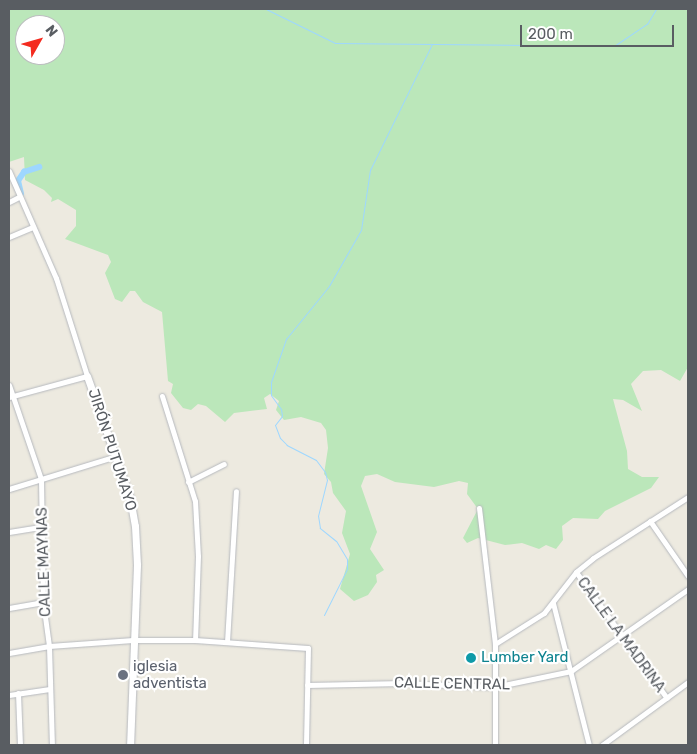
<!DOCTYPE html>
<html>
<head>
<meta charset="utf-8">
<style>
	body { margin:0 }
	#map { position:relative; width:697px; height:754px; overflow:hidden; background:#edeae0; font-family:Rubik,sans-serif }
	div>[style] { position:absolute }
	.green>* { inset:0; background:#bbe7ba }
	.stream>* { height:1px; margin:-0.5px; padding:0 0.5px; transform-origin:0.5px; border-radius:0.5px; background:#9ed7ff }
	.canal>* { height:5.5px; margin:-2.75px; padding:0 2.75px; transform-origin:2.75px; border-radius:2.75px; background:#9ed7ff }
	.roads { filter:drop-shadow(0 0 1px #b6b9be) drop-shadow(0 0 1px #b6b9be) }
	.street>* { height:5px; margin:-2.5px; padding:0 2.5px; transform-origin:2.5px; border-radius:2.5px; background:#fff }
	.secondary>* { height:7px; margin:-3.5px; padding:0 3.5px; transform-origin:3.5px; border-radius:3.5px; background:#fff }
	.dots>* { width:14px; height:14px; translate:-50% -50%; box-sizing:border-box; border:2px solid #fff; border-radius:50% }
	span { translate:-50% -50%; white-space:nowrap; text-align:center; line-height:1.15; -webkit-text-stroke:4.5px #fff; paint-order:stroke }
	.street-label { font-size:15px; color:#595d62 }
	.culture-label { font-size:15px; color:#0d838f }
	.left { translate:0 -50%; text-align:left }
	.worship-label { font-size:15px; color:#5b616d }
	.frame { position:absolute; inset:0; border:10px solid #595d62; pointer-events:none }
	.north { position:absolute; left:15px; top:15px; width:50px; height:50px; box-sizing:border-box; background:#fff; border:1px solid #bdbec0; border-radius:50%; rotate:52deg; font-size:14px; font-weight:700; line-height:20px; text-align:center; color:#595d62 }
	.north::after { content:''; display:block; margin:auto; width:18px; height:22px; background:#f42b1f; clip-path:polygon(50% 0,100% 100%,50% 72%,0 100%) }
	.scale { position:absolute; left:520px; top:25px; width:154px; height:22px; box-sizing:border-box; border:2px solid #595d62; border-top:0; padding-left:6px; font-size:15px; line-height:18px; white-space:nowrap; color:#595d62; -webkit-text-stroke:4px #fff; paint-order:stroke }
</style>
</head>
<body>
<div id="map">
	<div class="green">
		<div style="clip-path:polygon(evenodd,9px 9px,688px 9px,688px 367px,680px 381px,661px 370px,643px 371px,631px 384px,642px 411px,623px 400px,613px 399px,627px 451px,628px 469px,642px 477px,659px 477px,651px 488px,605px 511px,598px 519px,573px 518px,562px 526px,563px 540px,556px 549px,546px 545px,539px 549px,522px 543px,505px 545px,478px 538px,467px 543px,463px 538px,478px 509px,467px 494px,468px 483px,459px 481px,434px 487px,395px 482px,377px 474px,365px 476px,361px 486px,377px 532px,370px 549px,384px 570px,376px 575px,377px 582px,368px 595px,354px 601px,340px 589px,350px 554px,342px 533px,346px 511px,333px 493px,331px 482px,324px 474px,328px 448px,326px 430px,321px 423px,301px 417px,284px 420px,276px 410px,279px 401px,270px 394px,264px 398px,267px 409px,234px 413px,225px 422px,206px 406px,198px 404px,191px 410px,183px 408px,171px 393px,173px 384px,168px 381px,162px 312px,143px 302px,135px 291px,130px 291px,122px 302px,115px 299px,105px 273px,111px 262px,108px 255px,65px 239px,76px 226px,76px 210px,58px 199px,51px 202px,52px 198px,44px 190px,25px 180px,24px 157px,9px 162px,9px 9px,25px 25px,55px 25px,55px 55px,25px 55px,25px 25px)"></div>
	</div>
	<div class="stream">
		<div style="left:266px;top:9px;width:77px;rotate:26.2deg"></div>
		<div style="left:335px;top:43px;width:279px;rotate:0.6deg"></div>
		<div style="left:614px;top:46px;width:40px;rotate:-34deg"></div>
		<div style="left:647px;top:24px;width:17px;rotate:-59deg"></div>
		<div style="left:324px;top:615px;width:51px;rotate:-63.4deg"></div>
		<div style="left:347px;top:569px;width:10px;rotate:-90deg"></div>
		<div style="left:347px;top:559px;width:21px;rotate:-121deg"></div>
		<div style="left:336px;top:541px;width:21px;rotate:-141deg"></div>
		<div style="left:320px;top:528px;width:12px;rotate:-99deg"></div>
		<div style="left:318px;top:516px;width:37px;rotate:-76deg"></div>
		<div style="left:327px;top:480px;width:8px;rotate:-104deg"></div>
		<div style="left:325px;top:472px;width:15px;rotate:-127deg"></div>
		<div style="left:316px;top:460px;width:33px;rotate:-153deg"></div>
		<div style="left:287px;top:445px;width:10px;rotate:-135deg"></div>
		<div style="left:280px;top:438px;width:14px;rotate:-111deg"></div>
		<div style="left:275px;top:425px;width:11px;rotate:-52deg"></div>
		<div style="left:282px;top:416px;width:7px;rotate:-98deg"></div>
		<div style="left:281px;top:409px;width:17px;rotate:-126deg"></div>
		<div style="left:271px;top:395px;width:13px;rotate:-90deg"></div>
		<div style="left:271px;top:382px;width:46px;rotate:-70.8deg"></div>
		<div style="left:286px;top:339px;width:68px;rotate:-50.9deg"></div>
		<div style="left:329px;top:286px;width:64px;rotate:-60.3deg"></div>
		<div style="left:361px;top:230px;width:61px;rotate:-81.5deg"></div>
		<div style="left:370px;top:170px;width:140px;rotate:-63.8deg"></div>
	</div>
	<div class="canal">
		<div style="left:21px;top:194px;width:13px;rotate:-103deg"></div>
		<div style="left:18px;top:181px;width:11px;rotate:-56deg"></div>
		<div style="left:24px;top:172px;width:16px;rotate:-18deg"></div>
	</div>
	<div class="roads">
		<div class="street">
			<div style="left:9px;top:171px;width:117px;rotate:66.3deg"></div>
			<div style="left:56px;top:278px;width:103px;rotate:72.4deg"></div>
			<div style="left:87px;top:376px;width:81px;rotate:164.9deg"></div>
			<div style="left:9px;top:202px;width:11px;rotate:-27deg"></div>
			<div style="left:9px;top:237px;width:26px;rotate:-23deg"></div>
			<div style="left:9px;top:385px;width:99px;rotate:71.2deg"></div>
			<div style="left:41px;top:479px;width:123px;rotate:89.1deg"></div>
			<div style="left:43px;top:602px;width:44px;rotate:82.2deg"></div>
			<div style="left:49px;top:646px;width:99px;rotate:88.3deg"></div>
			<div style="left:162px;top:396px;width:110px;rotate:72.6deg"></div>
			<div style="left:195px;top:501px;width:55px;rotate:86.9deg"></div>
			<div style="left:198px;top:556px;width:84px;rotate:92deg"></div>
			<div style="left:188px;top:482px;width:40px;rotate:-26.6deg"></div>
			<div style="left:9px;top:489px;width:112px;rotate:-17.1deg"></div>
			<div style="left:479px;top:508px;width:137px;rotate:83.3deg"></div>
			<div style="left:495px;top:644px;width:101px;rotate:90deg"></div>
			<div style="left:650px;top:521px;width:67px;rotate:55.4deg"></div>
			<div style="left:9px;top:532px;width:33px;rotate:-9deg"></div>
			<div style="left:576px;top:572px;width:155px;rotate:54.2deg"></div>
			<div style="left:553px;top:603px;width:146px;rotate:75.8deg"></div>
			<div style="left:9px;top:608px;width:35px;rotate:-10deg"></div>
			<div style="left:227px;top:642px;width:151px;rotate:-86.6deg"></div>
			<div style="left:495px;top:644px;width:58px;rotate:-32.3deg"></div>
			<div style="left:544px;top:613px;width:52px;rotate:-52deg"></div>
			<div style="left:576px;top:572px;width:22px;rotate:-39deg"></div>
			<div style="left:593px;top:558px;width:113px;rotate:-32.7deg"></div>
			<div style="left:9px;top:653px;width:41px;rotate:-9.9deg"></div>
			<div style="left:49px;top:646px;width:84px;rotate:-4.1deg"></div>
			<div style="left:133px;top:640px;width:62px"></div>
			<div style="left:195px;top:640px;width:113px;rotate:4deg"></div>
			<div style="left:308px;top:648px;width:97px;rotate:91.2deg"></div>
			<div style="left:307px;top:685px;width:96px;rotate:-1.2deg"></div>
			<div style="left:403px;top:683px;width:91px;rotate:2.5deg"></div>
			<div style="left:494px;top:687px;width:79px;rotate:-11.7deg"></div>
			<div style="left:571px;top:671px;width:143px;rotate:-35deg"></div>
			<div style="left:18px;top:693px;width:52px;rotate:87.8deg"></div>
			<div style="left:9px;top:695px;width:41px;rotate:-8.3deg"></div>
			<div style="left:602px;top:745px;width:107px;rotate:-36.2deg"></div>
		</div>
		<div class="secondary">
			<div style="left:87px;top:376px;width:129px;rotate:70.6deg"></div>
			<div style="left:130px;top:498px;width:28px;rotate:80deg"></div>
			<div style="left:135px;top:526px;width:39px;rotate:87deg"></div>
			<div style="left:137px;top:565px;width:180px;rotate:92.2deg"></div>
		</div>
	</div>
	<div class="dots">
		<div style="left:471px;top:658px;background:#0f9aa8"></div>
		<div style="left:123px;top:675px;background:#6b7280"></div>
	</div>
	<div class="street-label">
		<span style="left:112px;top:450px;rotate:72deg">JIRÓN PUTUMAYO</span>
		<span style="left:44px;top:562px;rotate:-92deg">CALLE MAYNAS</span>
		<span style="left:621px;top:635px;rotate:54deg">CALLE LA MADRINA</span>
		<span style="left:452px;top:684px;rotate:1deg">CALLE CENTRAL</span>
	</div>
	<div class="culture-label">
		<span class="left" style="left:481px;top:658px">Lumber Yard</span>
	</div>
	<div class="worship-label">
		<span class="left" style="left:133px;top:675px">iglesia<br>adventista</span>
	</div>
	<div class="frame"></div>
	<div class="north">N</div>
	<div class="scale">200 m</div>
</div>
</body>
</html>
